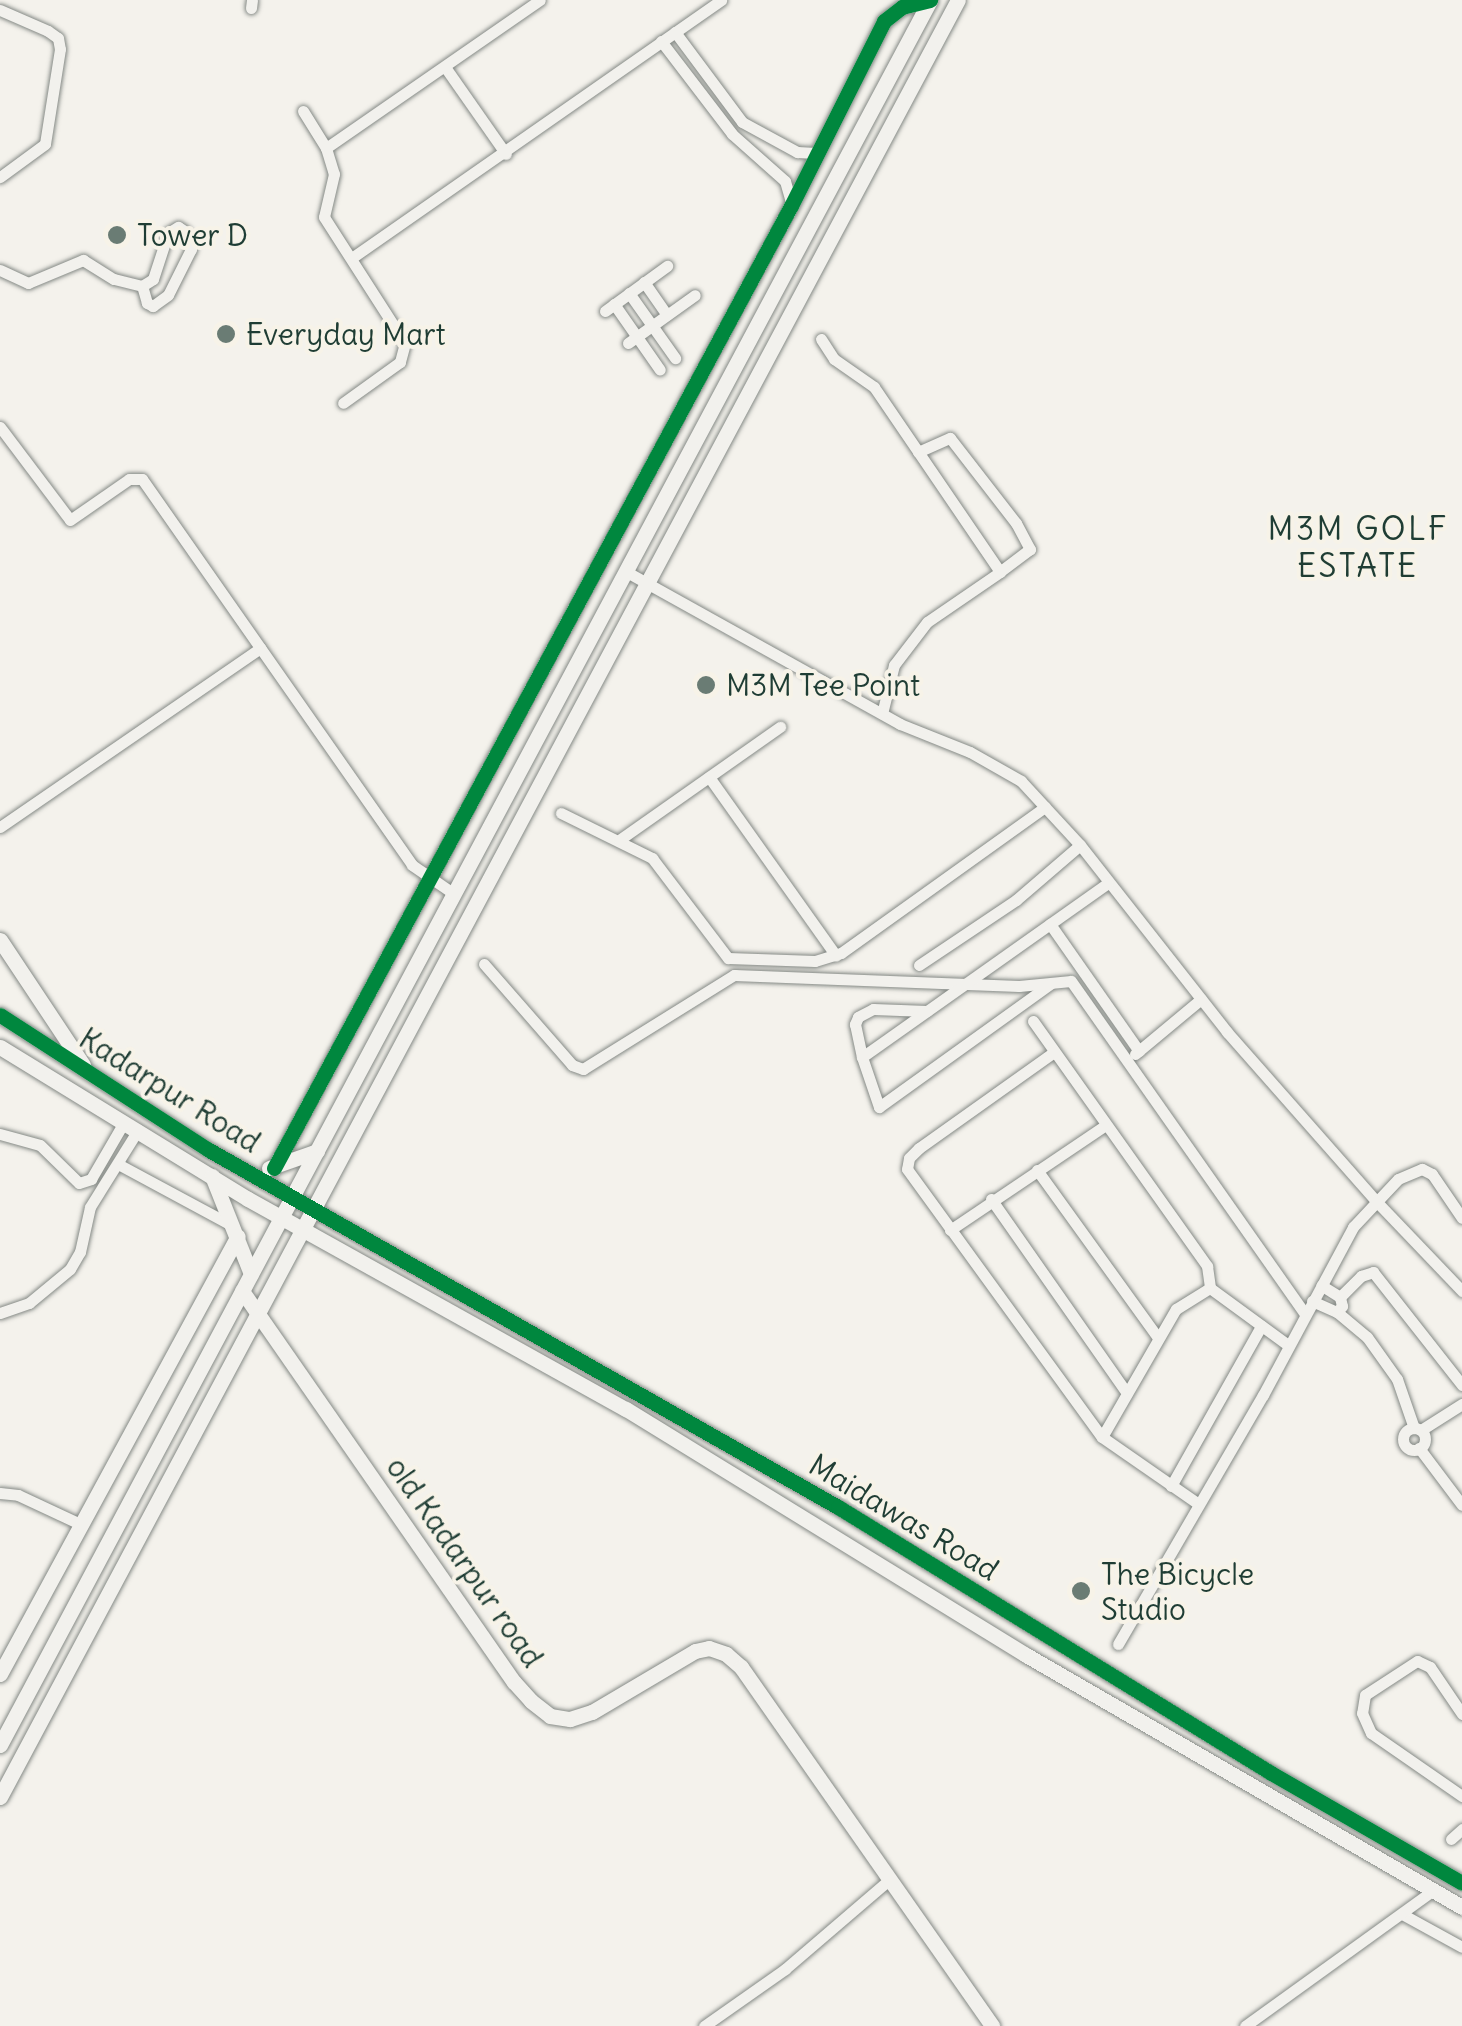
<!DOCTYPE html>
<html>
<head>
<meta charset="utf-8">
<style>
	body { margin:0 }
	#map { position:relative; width:1462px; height:2026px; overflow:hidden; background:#f4f2ec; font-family:Delius,sans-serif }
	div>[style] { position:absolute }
	.roads { filter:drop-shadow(0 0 2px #848985) drop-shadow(0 0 2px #848985) }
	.street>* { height:11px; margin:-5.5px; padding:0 5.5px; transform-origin:5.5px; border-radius:5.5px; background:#f2f1ed }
	.street>.ring { margin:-5.5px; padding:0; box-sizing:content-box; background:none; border:11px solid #f2f1ed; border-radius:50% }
	.secondary>* { height:15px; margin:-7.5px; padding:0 7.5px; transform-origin:7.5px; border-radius:7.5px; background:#f2f1ed }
	.cycleway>* { height:15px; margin:-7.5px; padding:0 7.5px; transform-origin:7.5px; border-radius:7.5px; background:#00873e }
	.dots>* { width:28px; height:28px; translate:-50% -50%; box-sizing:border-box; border:5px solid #f7f3e8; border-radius:50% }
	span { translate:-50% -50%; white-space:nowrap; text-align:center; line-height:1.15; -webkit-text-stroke:8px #f7f3e8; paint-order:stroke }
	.poi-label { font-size:30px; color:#1f3d34 }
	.left { translate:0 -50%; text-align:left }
	.street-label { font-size:30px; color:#1f3d34 }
	.neighbourhood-label { font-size:32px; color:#1f3d34; letter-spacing:2.5px }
</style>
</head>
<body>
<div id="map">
	<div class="roads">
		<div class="street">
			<div style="left:251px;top:8px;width:8px;rotate:-83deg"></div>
			<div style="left:0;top:10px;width:52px;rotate:23.6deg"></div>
			<div style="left:48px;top:31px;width:12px;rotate:35deg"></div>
			<div style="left:58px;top:38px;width:11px;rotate:80deg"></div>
			<div style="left:60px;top:49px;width:96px;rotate:99deg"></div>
			<div style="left:45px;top:144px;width:56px;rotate:143.7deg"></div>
			<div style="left:675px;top:32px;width:112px;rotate:53.3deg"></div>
			<div style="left:742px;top:122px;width:63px;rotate:28.6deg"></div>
			<div style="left:797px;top:152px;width:19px;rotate:3deg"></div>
			<div style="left:661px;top:41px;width:117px;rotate:52.6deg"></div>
			<div style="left:732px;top:134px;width:71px;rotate:41.6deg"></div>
			<div style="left:785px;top:181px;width:22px;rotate:74deg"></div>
			<div style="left:445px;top:67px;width:106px;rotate:55deg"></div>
			<div style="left:303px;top:111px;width:44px;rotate:58.1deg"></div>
			<div style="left:326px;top:148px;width:27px;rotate:73deg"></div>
			<div style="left:334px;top:174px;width:44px;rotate:103.1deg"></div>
			<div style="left:324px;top:217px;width:150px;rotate:57.3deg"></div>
			<div style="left:405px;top:343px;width:20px;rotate:105deg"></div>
			<div style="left:400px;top:362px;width:70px;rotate:144.3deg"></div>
			<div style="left:326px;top:148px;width:260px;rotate:-34.7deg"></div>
			<div style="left:178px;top:227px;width:9px;rotate:32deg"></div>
			<div style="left:186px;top:232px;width:18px;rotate:74deg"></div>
			<div style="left:191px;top:249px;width:51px;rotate:116.6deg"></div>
			<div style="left:168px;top:295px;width:19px;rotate:144deg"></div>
			<div style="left:153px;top:306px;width:7px;rotate:-153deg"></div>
			<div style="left:147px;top:303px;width:18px;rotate:-106deg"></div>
			<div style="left:142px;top:286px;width:13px;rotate:-32deg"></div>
			<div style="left:153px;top:279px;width:48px;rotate:-71.9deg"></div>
			<div style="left:168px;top:233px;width:12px;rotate:-31deg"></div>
			<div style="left:353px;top:257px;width:449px;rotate:-34.9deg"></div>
			<div style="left:0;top:270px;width:31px;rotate:25deg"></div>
			<div style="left:28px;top:283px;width:60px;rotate:-22.7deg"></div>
			<div style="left:83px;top:260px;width:36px;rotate:32deg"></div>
			<div style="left:114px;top:279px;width:29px;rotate:14deg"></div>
			<div style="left:644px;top:282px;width:40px;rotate:55.1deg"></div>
			<div style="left:629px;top:293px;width:80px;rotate:54.7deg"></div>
			<div style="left:614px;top:304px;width:80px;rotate:55.1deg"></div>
			<div style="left:605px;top:311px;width:77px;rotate:-36deg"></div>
			<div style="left:821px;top:339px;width:24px;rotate:57deg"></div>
			<div style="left:834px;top:359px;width:49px;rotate:35deg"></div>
			<div style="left:874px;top:387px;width:224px;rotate:55.7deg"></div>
			<div style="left:1000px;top:572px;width:88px;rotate:145.6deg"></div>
			<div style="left:927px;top:622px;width:54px;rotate:127.5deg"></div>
			<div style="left:894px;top:665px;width:50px;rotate:103.8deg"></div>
			<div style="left:628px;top:343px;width:82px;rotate:-35.6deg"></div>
			<div style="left:0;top:427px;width:116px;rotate:53deg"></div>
			<div style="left:70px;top:520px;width:72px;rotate:-34.8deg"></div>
			<div style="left:129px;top:479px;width:13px"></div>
			<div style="left:142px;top:479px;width:471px;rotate:55deg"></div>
			<div style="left:412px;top:865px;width:51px;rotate:34.6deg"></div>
			<div style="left:918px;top:452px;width:35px;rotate:-24deg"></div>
			<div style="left:950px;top:438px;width:108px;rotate:52.2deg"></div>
			<div style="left:1016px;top:523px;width:30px;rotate:62deg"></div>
			<div style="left:1030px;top:549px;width:38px;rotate:143deg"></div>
			<div style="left:627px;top:572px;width:312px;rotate:29.1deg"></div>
			<div style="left:900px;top:724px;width:75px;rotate:21.8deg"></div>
			<div style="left:970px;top:752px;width:59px;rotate:29.6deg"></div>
			<div style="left:1021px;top:781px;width:87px;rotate:47.3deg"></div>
			<div style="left:1080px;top:845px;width:238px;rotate:51.8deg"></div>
			<div style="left:1227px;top:1032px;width:224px;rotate:48.6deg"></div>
			<div style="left:1375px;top:1200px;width:126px;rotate:46.3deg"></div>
			<div style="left:709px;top:777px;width:219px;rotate:54.6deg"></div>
			<div style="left:561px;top:813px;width:102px;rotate:26.3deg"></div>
			<div style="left:652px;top:858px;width:126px;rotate:52.8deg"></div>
			<div style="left:728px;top:958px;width:87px;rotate:2deg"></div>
			<div style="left:815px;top:961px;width:27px;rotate:-17deg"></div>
			<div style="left:841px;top:953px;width:251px;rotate:-35.6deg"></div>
			<div style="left:0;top:827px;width:316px;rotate:-34.5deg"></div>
			<div style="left:619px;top:840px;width:197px;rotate:-35.1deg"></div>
			<div style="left:1050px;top:924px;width:155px;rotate:55deg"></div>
			<div style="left:484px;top:964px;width:134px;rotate:48.9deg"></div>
			<div style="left:572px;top:1065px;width:12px;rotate:20deg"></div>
			<div style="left:583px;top:1069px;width:178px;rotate:-31.9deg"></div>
			<div style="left:734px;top:975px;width:285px;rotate:2.2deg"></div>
			<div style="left:1019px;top:986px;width:52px;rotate:-5.5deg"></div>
			<div style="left:1071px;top:981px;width:407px;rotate:54.9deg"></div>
			<div style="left:919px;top:965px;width:117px;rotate:-33.8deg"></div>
			<div style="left:1016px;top:900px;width:84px;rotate:-40.7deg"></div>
			<div style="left:927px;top:1011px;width:54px;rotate:-177.9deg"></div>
			<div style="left:873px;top:1009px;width:17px;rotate:152deg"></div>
			<div style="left:858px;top:1017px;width:8px;rotate:113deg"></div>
			<div style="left:855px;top:1024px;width:34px;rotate:78deg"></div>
			<div style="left:862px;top:1057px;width:53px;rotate:71.2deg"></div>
			<div style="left:879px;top:1107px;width:211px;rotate:-35.7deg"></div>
			<div style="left:1033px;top:1021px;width:301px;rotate:54.6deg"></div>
			<div style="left:1207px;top:1266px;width:22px;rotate:82deg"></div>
			<div style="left:1054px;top:1052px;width:166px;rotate:144.6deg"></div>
			<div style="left:919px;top:1148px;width:14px;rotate:135deg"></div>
			<div style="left:909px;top:1158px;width:11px;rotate:100deg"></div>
			<div style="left:907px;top:1169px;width:331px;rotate:54deg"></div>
			<div style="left:1102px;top:1437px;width:116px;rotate:34.8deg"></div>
			<div style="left:1135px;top:1054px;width:86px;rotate:-39.8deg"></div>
			<div style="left:862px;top:1057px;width:301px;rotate:-35.3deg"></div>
			<div style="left:0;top:1134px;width:41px;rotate:15.4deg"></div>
			<div style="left:40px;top:1145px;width:54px;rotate:44.3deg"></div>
			<div style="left:79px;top:1183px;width:13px;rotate:-18deg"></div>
			<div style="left:91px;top:1179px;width:66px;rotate:-59.9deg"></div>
			<div style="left:118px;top:1164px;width:131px;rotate:28.3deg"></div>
			<div style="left:1037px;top:1170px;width:207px;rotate:54.2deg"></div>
			<div style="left:991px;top:1199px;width:237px;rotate:55deg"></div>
			<div style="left:950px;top:1230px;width:186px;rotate:-34deg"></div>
			<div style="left:1210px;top:1288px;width:97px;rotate:36.2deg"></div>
			<div style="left:1340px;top:1297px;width:30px;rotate:-45deg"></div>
			<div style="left:1361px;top:1276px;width:13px;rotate:-18deg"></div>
			<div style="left:1373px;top:1272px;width:144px;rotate:51.8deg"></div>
			<div style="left:1312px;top:1301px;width:27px;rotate:24deg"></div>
			<div style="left:1337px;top:1312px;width:8px;rotate:-50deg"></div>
			<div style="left:1342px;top:1306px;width:9px;rotate:-103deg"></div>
			<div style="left:1340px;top:1297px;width:22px;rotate:-148deg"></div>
			<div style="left:1337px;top:1312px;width:39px;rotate:40deg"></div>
			<div style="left:1367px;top:1337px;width:52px;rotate:54.5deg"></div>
			<div style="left:1397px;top:1379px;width:52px;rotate:70.9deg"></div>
			<div style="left:0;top:1313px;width:31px;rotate:-19deg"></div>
			<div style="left:29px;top:1303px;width:53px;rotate:-39.7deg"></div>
			<div style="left:70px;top:1269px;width:20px;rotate:-60deg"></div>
			<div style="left:80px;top:1252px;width:46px;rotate:-77.5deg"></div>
			<div style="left:90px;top:1207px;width:91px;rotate:-58.1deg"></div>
			<div class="ring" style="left:1403px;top:1428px;width:11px;height:11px"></div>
			<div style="left:1421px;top:1430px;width:49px;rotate:-32.4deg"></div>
			<div style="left:1102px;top:1437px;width:148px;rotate:-60deg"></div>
			<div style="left:1176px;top:1309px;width:40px;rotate:-32deg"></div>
			<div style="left:1419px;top:1448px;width:71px;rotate:53deg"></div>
			<div style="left:1171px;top:1486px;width:184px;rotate:-60.6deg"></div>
			<div style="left:0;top:1493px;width:18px;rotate:6deg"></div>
			<div style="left:18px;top:1495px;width:68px;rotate:25.1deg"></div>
			<div style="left:1118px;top:1644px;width:288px;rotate:-59.8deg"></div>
			<div style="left:1263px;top:1395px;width:191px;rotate:-61.8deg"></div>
			<div style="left:1353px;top:1227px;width:66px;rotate:-46.8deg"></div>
			<div style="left:1398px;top:1179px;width:26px;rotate:-23deg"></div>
			<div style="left:1422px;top:1169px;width:11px;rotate:27deg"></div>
			<div style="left:1432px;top:1174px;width:53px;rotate:55.7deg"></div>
			<div style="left:1462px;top:1714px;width:57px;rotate:-124.2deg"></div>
			<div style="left:1430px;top:1667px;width:14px;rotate:-155deg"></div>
			<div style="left:1417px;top:1661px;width:62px;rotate:146.8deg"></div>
			<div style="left:1365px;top:1695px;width:18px;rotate:99deg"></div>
			<div style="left:1362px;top:1713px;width:22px;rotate:66deg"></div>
			<div style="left:1371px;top:1733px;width:111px;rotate:34.7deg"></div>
			<div style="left:1451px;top:1839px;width:15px;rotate:-42deg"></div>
			<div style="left:1402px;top:1914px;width:68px;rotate:28.8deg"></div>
			<div style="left:704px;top:2026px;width:99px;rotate:-35.1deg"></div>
			<div style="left:785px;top:1969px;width:138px;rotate:-40.6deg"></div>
			<div style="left:1245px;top:2026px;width:231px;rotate:-35.8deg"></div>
		</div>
		<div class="secondary">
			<div style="left:0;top:940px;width:150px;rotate:56.4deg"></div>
			<div style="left:0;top:1015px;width:249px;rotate:32.9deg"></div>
			<div style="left:209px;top:1150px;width:723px;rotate:29.58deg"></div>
			<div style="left:838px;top:1507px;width:508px;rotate:31.56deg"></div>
			<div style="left:1271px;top:1773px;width:220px;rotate:29.9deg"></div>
			<div style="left:0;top:1047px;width:291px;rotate:31.5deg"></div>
			<div style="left:248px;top:1199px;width:432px;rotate:29.1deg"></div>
			<div style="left:626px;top:1409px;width:470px;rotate:31.6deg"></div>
			<div style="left:1026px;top:1655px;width:504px;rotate:30.03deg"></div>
			<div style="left:269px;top:1168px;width:51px;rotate:-19.5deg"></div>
			<div style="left:274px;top:1168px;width:1092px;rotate:-61.75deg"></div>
			<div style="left:791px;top:206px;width:207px;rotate:-63.3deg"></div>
			<div style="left:884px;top:21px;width:23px;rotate:-38deg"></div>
			<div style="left:902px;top:7px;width:29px;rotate:-14deg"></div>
			<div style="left:212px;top:1176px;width:105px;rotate:68.3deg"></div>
			<div style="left:242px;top:1291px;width:476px;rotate:55.2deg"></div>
			<div style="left:514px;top:1682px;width:25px;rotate:48deg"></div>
			<div style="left:531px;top:1701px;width:24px;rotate:38deg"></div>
			<div style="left:550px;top:1716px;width:20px;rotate:9deg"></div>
			<div style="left:570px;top:1719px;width:23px;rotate:-18deg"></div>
			<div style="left:592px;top:1712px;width:120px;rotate:-30.6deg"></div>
			<div style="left:695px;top:1651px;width:14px;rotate:-12deg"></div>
			<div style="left:709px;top:1648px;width:18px;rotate:19deg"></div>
			<div style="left:726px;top:1654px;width:20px;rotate:41deg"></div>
			<div style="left:741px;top:1667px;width:438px;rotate:55deg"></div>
			<div style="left:0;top:1674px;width:498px;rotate:-61.5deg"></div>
			<div style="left:0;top:1745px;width:1977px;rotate:-61.94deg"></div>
			<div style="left:0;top:1797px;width:2036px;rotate:-61.94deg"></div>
		</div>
	</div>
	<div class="cycleway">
		<div style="left:0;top:1015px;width:249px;rotate:32.9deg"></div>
		<div style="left:209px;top:1150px;width:723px;rotate:29.58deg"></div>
		<div style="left:838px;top:1507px;width:508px;rotate:31.56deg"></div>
		<div style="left:1271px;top:1773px;width:220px;rotate:29.9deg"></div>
		<div style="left:274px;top:1168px;width:1092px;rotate:-61.75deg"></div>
		<div style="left:791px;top:206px;width:207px;rotate:-63.3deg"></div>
		<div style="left:884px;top:21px;width:23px;rotate:-38deg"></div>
		<div style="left:902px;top:7px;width:29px;rotate:-14deg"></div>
	</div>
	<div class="dots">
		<div style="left:117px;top:235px;background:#6a7c74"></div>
		<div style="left:226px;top:334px;background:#6a7c74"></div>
		<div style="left:706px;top:685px;background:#6a7c74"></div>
		<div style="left:1081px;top:1591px;background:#6a7c74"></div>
	</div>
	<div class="poi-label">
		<span class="left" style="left:137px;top:235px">Tower D</span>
		<span class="left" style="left:246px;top:334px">Everyday Mart</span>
		<span class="left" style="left:726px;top:685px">M3M Tee Point</span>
		<span class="left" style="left:1101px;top:1591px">The Bicycle<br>Studio</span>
	</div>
	<div class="street-label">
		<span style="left:170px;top:1090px;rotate:32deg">Kadarpur Road</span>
		<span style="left:904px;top:1517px;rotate:31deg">Maidawas Road</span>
		<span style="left:465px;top:1562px;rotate:55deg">old Kadarpur road</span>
	</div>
	<div class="neighbourhood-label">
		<span style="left:1358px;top:548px">M3M GOLF<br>ESTATE</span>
	</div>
</div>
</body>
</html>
